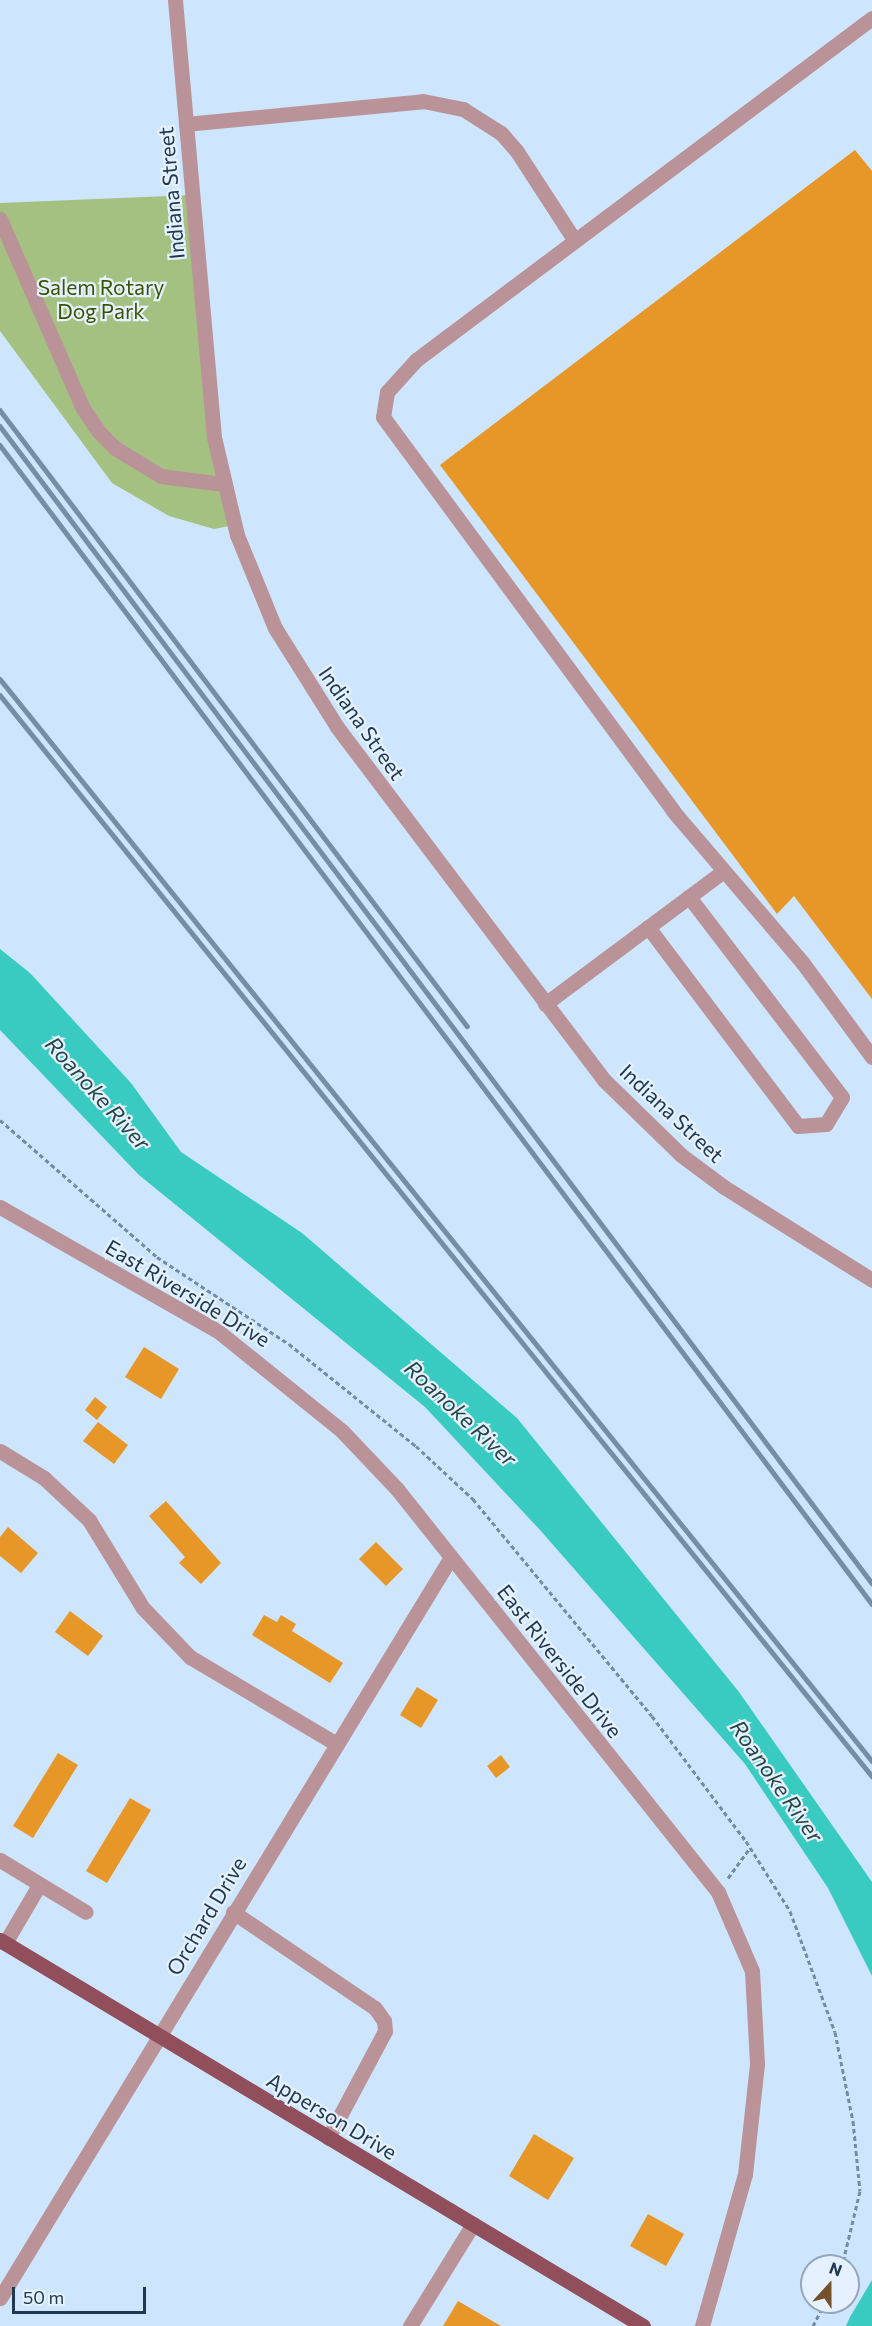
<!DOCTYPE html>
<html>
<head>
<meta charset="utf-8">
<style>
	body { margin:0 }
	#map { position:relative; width:872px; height:2326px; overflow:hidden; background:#cde6fe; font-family:Commissioner,sans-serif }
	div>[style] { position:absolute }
	.green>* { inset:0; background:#a4c181 }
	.water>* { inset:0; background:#39cbc1 }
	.building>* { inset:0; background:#e79628 }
	.path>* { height:3px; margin-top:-1.5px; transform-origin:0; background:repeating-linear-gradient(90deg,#738ca4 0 4.5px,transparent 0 7.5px) }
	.minor>* { height:15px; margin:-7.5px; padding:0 7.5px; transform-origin:7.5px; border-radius:7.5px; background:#ba9399 }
	.major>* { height:15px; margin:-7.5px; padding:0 7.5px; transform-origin:7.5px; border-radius:7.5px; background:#914f5c }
	.rail>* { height:4.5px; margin:-2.25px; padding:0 2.25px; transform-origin:2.25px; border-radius:2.25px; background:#758ea6 }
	span { translate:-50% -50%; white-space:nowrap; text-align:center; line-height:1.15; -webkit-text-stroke:4.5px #e5f1fe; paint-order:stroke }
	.street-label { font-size:21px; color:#203951 }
	.park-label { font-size:21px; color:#385300 }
	.water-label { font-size:22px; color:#274542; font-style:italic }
	.north { position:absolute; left:800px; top:2254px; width:60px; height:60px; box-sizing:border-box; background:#e5f1fe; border:2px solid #96a7b9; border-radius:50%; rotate:21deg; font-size:16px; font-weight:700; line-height:24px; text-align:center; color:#203951 }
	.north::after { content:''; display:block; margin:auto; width:21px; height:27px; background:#74512a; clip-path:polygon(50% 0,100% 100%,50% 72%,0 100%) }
	.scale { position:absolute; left:12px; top:2287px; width:134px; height:27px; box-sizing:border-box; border:3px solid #203951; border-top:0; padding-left:8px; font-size:18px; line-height:21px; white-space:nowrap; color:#203951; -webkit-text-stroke:4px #e5f1fe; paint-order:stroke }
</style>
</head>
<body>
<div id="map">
	<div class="green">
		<div style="clip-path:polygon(192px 195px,202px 306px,234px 525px,214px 529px,169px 516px,112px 483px,0 331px,0 203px)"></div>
	</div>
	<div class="water">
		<div style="clip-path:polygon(0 949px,30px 973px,131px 1083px,181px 1152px,302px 1233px,517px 1418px,739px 1692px,872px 1882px,872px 1976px,828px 1888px,745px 1764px,540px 1530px,425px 1407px,139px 1175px,0 1030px)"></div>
		<div style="clip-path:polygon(872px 2280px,872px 2326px,846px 2326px,850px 2317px)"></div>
	</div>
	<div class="building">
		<div style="clip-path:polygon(855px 150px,872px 171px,872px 999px,794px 896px,777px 914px,440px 465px)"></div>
		<div style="clip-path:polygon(144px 1347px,179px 1369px,161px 1399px,125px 1377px)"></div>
		<div style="clip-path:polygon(95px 1397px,107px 1407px,97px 1420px,85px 1410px)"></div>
		<div style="clip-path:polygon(98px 1422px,128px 1445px,114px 1464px,83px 1441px)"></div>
		<div style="clip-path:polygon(166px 1501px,221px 1563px,201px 1584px,179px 1563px,185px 1557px,149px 1516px)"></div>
		<div style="clip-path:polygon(8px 1527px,38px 1553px,21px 1573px,0 1556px,0 1537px)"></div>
		<div style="clip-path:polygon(376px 1542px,403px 1569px,386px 1586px,359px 1559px)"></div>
		<div style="clip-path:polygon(70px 1611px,103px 1636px,88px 1656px,55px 1632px)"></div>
		<div style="clip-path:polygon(264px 1615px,277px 1622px,281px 1615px,296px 1624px,292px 1631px,343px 1663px,330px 1683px,252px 1635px)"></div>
		<div style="clip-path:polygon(417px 1687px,438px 1700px,421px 1728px,400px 1715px)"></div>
		<div style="clip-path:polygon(58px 1753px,78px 1765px,33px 1838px,13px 1826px)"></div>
		<div style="clip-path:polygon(501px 1755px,510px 1767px,496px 1778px,487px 1766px)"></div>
		<div style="clip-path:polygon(130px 1798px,151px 1810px,107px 1883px,86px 1871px)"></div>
		<div style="clip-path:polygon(534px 2134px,574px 2158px,548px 2200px,509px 2176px)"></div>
		<div style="clip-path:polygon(648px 2214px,684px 2234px,666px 2266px,630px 2246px)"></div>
		<div style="clip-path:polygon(458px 2301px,501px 2326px,443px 2326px)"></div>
	</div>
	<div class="path">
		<div style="left:0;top:1120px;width:208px;rotate:41.1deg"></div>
		<div style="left:157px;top:1257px;width:158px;rotate:33.4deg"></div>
		<div style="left:289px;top:1344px;width:163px;rotate:38.8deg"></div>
		<div style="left:416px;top:1446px;width:78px;rotate:42.9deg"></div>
		<div style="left:473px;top:1499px;width:281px;rotate:50.5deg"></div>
		<div style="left:652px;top:1716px;width:156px;rotate:53.1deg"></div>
		<div style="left:746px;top:1841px;width:83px;rotate:57.8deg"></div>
		<div style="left:790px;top:1911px;width:129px;rotate:69.6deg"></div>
		<div style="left:835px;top:2032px;width:91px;rotate:78.6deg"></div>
		<div style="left:853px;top:2121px;width:70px;rotate:84.3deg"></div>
		<div style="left:860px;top:2191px;width:77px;rotate:103.5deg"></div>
		<div style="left:728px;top:1878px;width:37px;rotate:-54deg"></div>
		<div style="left:813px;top:2326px;width:27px;rotate:-63deg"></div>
	</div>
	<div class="minor">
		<div style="left:175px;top:0;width:439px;rotate:84.9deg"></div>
		<div style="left:214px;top:437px;width:101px;rotate:76.8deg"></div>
		<div style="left:237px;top:535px;width:100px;rotate:67.8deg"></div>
		<div style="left:275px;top:628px;width:117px;rotate:57.9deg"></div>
		<div style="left:337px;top:727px;width:443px;rotate:52.9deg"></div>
		<div style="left:604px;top:1080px;width:107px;rotate:44.2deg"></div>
		<div style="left:681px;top:1155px;width:54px;rotate:36.7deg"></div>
		<div style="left:724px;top:1187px;width:175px;rotate:32.1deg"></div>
		<div style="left:872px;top:18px;width:570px;rotate:143.13deg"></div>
		<div style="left:416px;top:360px;width:43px;rotate:132.2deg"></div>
		<div style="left:387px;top:392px;width:25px;rotate:99deg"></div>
		<div style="left:383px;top:417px;width:489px;rotate:53.6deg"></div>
		<div style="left:673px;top:811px;width:199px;rotate:49.5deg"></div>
		<div style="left:802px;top:962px;width:118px;rotate:53.6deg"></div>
		<div style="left:186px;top:124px;width:238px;rotate:-5.5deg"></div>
		<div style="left:423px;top:101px;width:41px;rotate:11.3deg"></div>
		<div style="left:463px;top:109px;width:45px;rotate:32.3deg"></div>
		<div style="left:501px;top:133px;width:23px;rotate:49deg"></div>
		<div style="left:516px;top:150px;width:108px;rotate:57deg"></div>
		<div style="left:0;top:219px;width:205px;rotate:66.4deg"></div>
		<div style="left:82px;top:407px;width:29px;rotate:56deg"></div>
		<div style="left:98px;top:431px;width:24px;rotate:45deg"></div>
		<div style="left:115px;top:448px;width:54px;rotate:31.3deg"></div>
		<div style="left:161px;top:476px;width:63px;rotate:7.4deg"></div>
		<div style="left:648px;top:927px;width:249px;rotate:53deg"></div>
		<div style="left:798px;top:1126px;width:28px;rotate:-4deg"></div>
		<div style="left:826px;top:1124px;width:31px;rotate:-59deg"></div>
		<div style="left:842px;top:1097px;width:252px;rotate:-127.4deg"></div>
		<div style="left:545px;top:1004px;width:221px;rotate:-36.7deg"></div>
		<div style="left:0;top:1207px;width:252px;rotate:29.7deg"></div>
		<div style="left:219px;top:1332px;width:158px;rotate:38.8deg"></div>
		<div style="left:342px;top:1431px;width:80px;rotate:46.5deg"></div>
		<div style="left:397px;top:1489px;width:515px;rotate:51.46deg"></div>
		<div style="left:718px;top:1892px;width:86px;rotate:66.7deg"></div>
		<div style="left:752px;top:1971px;width:93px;rotate:86.9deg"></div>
		<div style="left:757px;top:2064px;width:111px;rotate:96.2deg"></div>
		<div style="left:745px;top:2174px;width:158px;rotate:105.8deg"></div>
		<div style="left:0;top:1451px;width:52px;rotate:31.5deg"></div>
		<div style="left:44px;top:1478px;width:62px;rotate:43deg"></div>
		<div style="left:89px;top:1520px;width:103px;rotate:58.5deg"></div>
		<div style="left:143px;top:1608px;width:68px;rotate:46.2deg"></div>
		<div style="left:190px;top:1657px;width:169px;rotate:30.7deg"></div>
		<div style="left:0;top:1860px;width:100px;rotate:31.2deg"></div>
		<div style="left:233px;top:1912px;width:171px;rotate:34.1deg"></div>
		<div style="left:375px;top:2008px;width:16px;rotate:55deg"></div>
		<div style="left:384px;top:2021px;width:10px;rotate:84deg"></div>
		<div style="left:385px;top:2031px;width:121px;rotate:118deg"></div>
		<div style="left:5px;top:1943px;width:67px;rotate:-59.6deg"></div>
		<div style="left:0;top:2298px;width:867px;rotate:-58.67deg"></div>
		<div style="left:410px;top:2326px;width:120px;rotate:-58.3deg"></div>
	</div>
	<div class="major">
		<div style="left:0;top:1940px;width:750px;rotate:30.98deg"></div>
	</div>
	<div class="rail">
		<div style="left:0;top:410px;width:773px;rotate:52.83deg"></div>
		<div style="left:0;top:426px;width:1449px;rotate:53deg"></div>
		<div style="left:0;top:445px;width:1450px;rotate:53.04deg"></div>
		<div style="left:0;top:679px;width:1390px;rotate:51.13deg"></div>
		<div style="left:0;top:695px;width:1389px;rotate:51.11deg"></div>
	</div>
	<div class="street-label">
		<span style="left:171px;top:193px;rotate:-95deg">Indiana Street</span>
		<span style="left:362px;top:723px;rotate:55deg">Indiana Street</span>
		<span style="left:672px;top:1113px;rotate:43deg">Indiana Street</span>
		<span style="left:188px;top:1293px;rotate:31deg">East Riverside Drive</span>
		<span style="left:560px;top:1661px;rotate:52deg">East Riverside Drive</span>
		<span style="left:206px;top:1916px;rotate:-59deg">Orchard Drive</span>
		<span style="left:332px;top:2116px;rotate:31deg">Apperson Drive</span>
	</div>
	<div class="park-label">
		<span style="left:101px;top:299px">Salem Rotary<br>Dog Park</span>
	</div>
	<div class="water-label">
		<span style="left:98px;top:1093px;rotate:48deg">Roanoke River</span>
		<span style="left:461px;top:1413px;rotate:43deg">Roanoke River</span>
		<span style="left:777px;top:1781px;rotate:55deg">Roanoke River</span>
	</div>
	<div class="north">N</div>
	<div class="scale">50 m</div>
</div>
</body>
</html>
